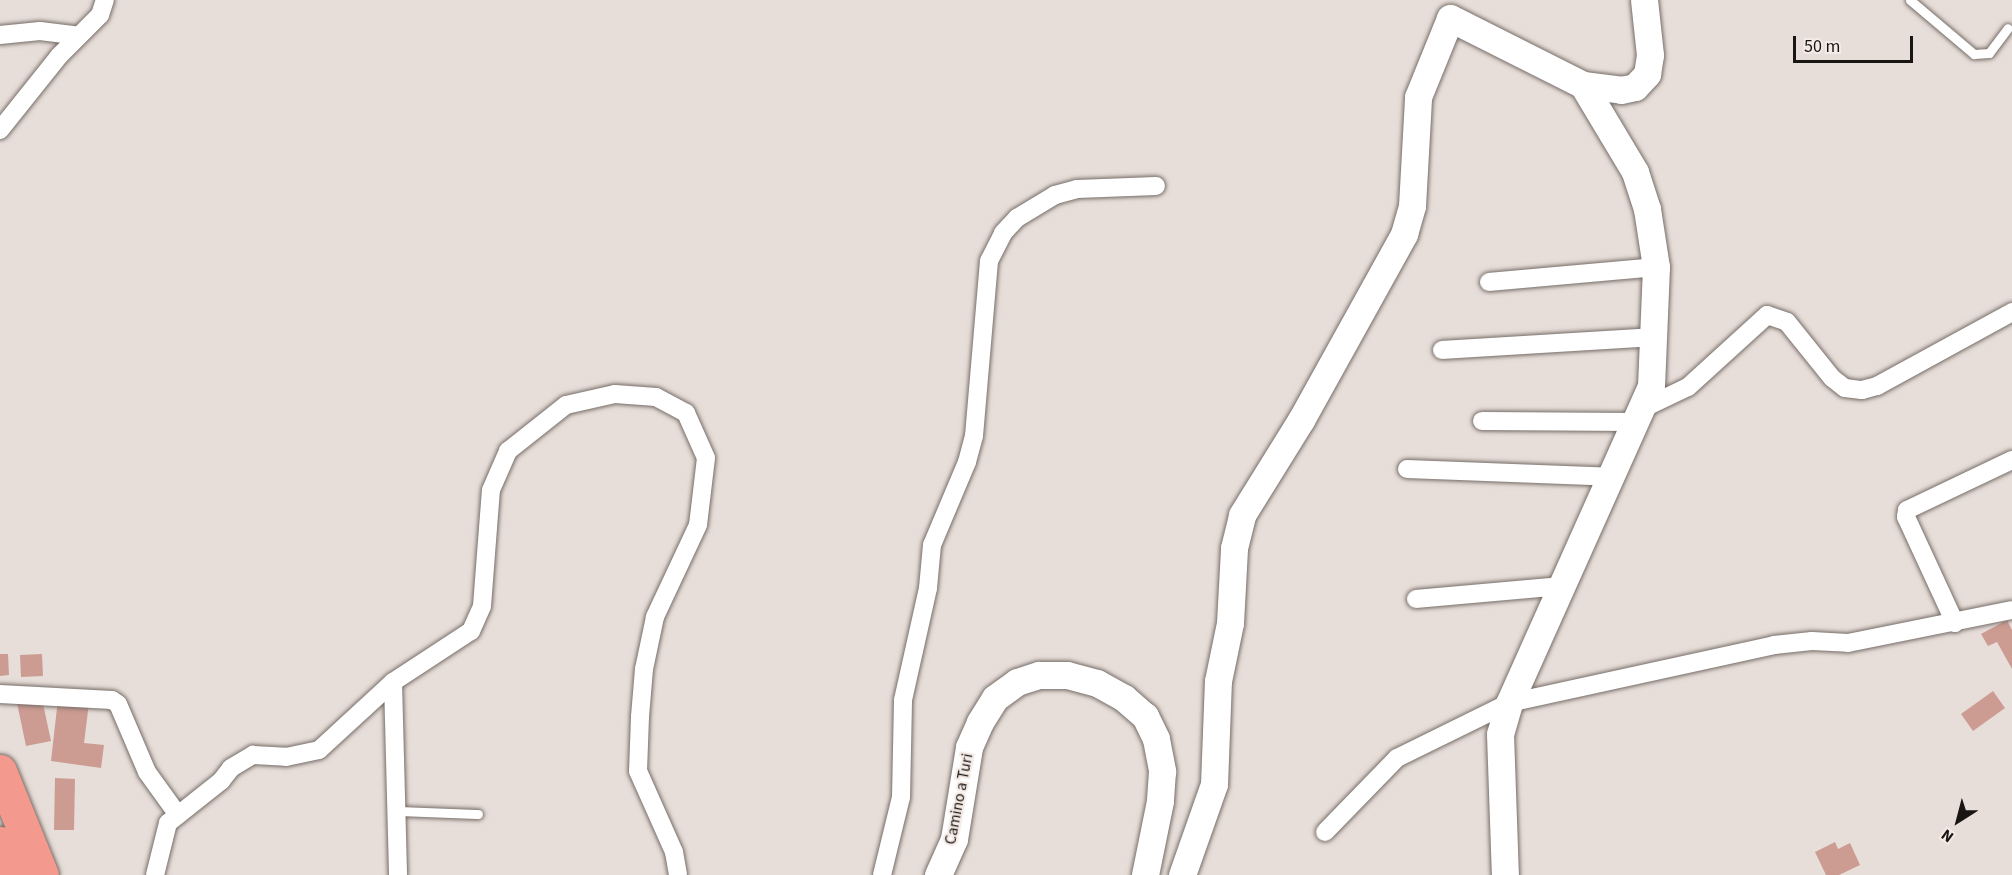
<!DOCTYPE html>
<html>
<head>
<meta charset="utf-8">
<style>
	body { margin:0 }
	#map { position:relative; width:2012px; height:875px; overflow:hidden; background:#e8ded9; font-family:"Source Sans 3",sans-serif }
	div>[style] { position:absolute }
	.building>* { inset:0; background:#cc9b92 }
	.roads { filter:drop-shadow(0 0 2px #766d68) drop-shadow(0 0 2px #766d68) }
	.lane>* { height:9px; margin:-4.5px; padding:0 4.5px; transform-origin:4.5px; border-radius:4.5px; background:#fff }
	.street>* { height:18px; margin:-9px; padding:0 9px; transform-origin:9px; border-radius:9px; background:#fff }
	.secondary>* { height:27px; margin:-13.5px; padding:0 13.5px; transform-origin:13.5px; border-radius:13.5px; background:#fff }
	.highway>* { height:33px; margin:-16.5px; padding:0 16.5px; transform-origin:16.5px; border-radius:16.5px; background:#f4998d }
	span { translate:-50% -50%; white-space:nowrap; text-align:center; line-height:1.15; -webkit-text-stroke:4.5px #f5ebe6; paint-order:stroke }
	.street-label { font-size:16px; color:#181513 }
	.north { position:absolute; left:1928px; top:791px; width:60px; height:60px; -webkit-text-stroke:4px #f5ebe6; paint-order:stroke; rotate:216deg; font-size:16px; font-weight:700; line-height:24px; text-align:center; color:#181513 }
	.north::after { content:''; display:block; margin:auto; width:21px; height:27px; background:#181513; clip-path:polygon(50% 0,100% 100%,50% 72%,0 100%) }
	.scale { position:absolute; left:1793px; top:36px; width:120px; height:27px; box-sizing:border-box; border:3px solid #181513; border-top:0; padding-left:8px; font-size:18px; line-height:21px; white-space:nowrap; color:#181513; -webkit-text-stroke:4px #f5ebe6; paint-order:stroke }
</style>
</head>
<body>
<div id="map">
	<div class="building">
		<div style="clip-path:polygon(2007px 620px,2012px 630px,2012px 669px,1997px 642px,1988px 646px,1981px 634px)"></div>
		<div style="clip-path:polygon(0 654px,8px 654px,9px 675px,0 676px)"></div>
		<div style="clip-path:polygon(42px 654px,43px 676px,21px 677px,20px 655px)"></div>
		<div style="clip-path:polygon(1993px 691px,2005px 708px,1973px 731px,1961px 714px)"></div>
		<div style="clip-path:polygon(42px 699px,51px 741px,26px 746px,17px 703px)"></div>
		<div style="clip-path:polygon(58px 699px,89px 703px,84px 743px,104px 745px,101px 768px,51px 761px)"></div>
		<div style="clip-path:polygon(55px 778px,75px 779px,74px 830px,54px 830px)"></div>
		<div style="clip-path:polygon(1835px 842px,1838px 849px,1850px 843px,1860px 865px,1839px 875px,1826px 875px,1815px 852px)"></div>
	</div>
	<div class="roads">
		<div class="lane">
			<div style="left:1910px;top:0;width:84px;rotate:40.2deg"></div>
			<div style="left:1974px;top:54px;width:15px;rotate:-4deg"></div>
			<div style="left:1989px;top:53px;width:31px;rotate:-53deg"></div>
			<div style="left:397px;top:811px;width:81px;rotate:2.1deg"></div>
		</div>
		<div class="street">
			<div style="left:0;top:35px;width:40px;rotate:-5.7deg"></div>
			<div style="left:40px;top:31px;width:39px;rotate:7deg"></div>
			<div style="left:0;top:130px;width:95px;rotate:-51.4deg"></div>
			<div style="left:59px;top:56px;width:58px;rotate:-45deg"></div>
			<div style="left:100px;top:15px;width:16px;rotate:-72deg"></div>
			<div style="left:1489px;top:282px;width:168px;rotate:-5.1deg"></div>
			<div style="left:1442px;top:350px;width:213px;rotate:-3.5deg"></div>
			<div style="left:1642px;top:409px;width:51px;rotate:-25.6deg"></div>
			<div style="left:1688px;top:387px;width:107px;rotate:-42.3deg"></div>
			<div style="left:1767px;top:315px;width:21px;rotate:19deg"></div>
			<div style="left:1787px;top:322px;width:72px;rotate:51.2deg"></div>
			<div style="left:1832px;top:378px;width:16px;rotate:38deg"></div>
			<div style="left:1845px;top:388px;width:17px;rotate:7deg"></div>
			<div style="left:1862px;top:390px;width:16px;rotate:-15deg"></div>
			<div style="left:1877px;top:386px;width:154px;rotate:-28.7deg"></div>
			<div style="left:1482px;top:421px;width:154px;rotate:0.4deg"></div>
			<div style="left:1407px;top:469px;width:204px;rotate:2.2deg"></div>
			<div style="left:1416px;top:599px;width:146px;rotate:-5.1deg"></div>
			<div style="left:1955px;top:623px;width:117px;rotate:-114.8deg"></div>
			<div style="left:1906px;top:517px;width:7px;rotate:-82deg"></div>
			<div style="left:1907px;top:510px;width:116px;rotate:-25.5deg"></div>
			<div style="left:393px;top:682px;width:193px;rotate:88.5deg"></div>
			<div style="left:0;top:694px;width:112px;rotate:3.1deg"></div>
			<div style="left:112px;top:700px;width:7px;rotate:34deg"></div>
			<div style="left:118px;top:704px;width:74px;rotate:66.9deg"></div>
			<div style="left:147px;top:772px;width:53px;rotate:54.2deg"></div>
			<div style="left:1325px;top:832px;width:103px;rotate:-45.8deg"></div>
			<div style="left:1397px;top:758px;width:125px;rotate:-26.2deg"></div>
			<div style="left:1509px;top:703px;width:271px;rotate:-12.3deg"></div>
			<div style="left:1774px;top:645px;width:38px;rotate:-6deg"></div>
			<div style="left:1812px;top:641px;width:36px;rotate:3deg"></div>
			<div style="left:1848px;top:643px;width:167px;rotate:-11.4deg"></div>
			<div style="left:155px;top:875px;width:54px;rotate:-76deg"></div>
			<div style="left:168px;top:823px;width:68px;rotate:-38.4deg"></div>
			<div style="left:221px;top:781px;width:16px;rotate:-52deg"></div>
			<div style="left:231px;top:768px;width:26px;rotate:-31deg"></div>
			<div style="left:253px;top:755px;width:33px;rotate:3deg"></div>
			<div style="left:286px;top:757px;width:34px;rotate:-12deg"></div>
			<div style="left:319px;top:750px;width:100px;rotate:-42.6deg"></div>
			<div style="left:393px;top:682px;width:93px;rotate:-33.2deg"></div>
			<div style="left:471px;top:631px;width:27px;rotate:-66deg"></div>
			<div style="left:482px;top:606px;width:116px;rotate:-85.6deg"></div>
			<div style="left:491px;top:490px;width:43px;rotate:-66.4deg"></div>
			<div style="left:508px;top:451px;width:74px;rotate:-38.4deg"></div>
			<div style="left:566px;top:405px;width:50px;rotate:-12.7deg"></div>
			<div style="left:615px;top:394px;width:41px;rotate:4.2deg"></div>
			<div style="left:656px;top:397px;width:34px;rotate:28deg"></div>
			<div style="left:686px;top:413px;width:49px;rotate:66deg"></div>
			<div style="left:706px;top:458px;width:67px;rotate:96.8deg"></div>
			<div style="left:698px;top:525px;width:102px;rotate:115.1deg"></div>
			<div style="left:655px;top:617px;width:53px;rotate:101.9deg"></div>
			<div style="left:644px;top:669px;width:48px;rotate:94.8deg"></div>
			<div style="left:640px;top:717px;width:54px;rotate:92.1deg"></div>
			<div style="left:638px;top:771px;width:89px;rotate:66deg"></div>
			<div style="left:674px;top:852px;width:23px;rotate:80deg"></div>
			<div style="left:882px;top:875px;width:80px;rotate:-76.3deg"></div>
			<div style="left:901px;top:797px;width:97px;rotate:-88.8deg"></div>
			<div style="left:903px;top:700px;width:115px;rotate:-77.4deg"></div>
			<div style="left:928px;top:588px;width:43px;rotate:-84.7deg"></div>
			<div style="left:932px;top:545px;width:90px;rotate:-67.1deg"></div>
			<div style="left:967px;top:462px;width:27px;rotate:-75deg"></div>
			<div style="left:974px;top:436px;width:176px;rotate:-85.1deg"></div>
			<div style="left:989px;top:261px;width:31px;rotate:-63deg"></div>
			<div style="left:1003px;top:233px;width:21px;rotate:-47deg"></div>
			<div style="left:1017px;top:218px;width:44px;rotate:-31.2deg"></div>
			<div style="left:1055px;top:195px;width:23px;rotate:-15deg"></div>
			<div style="left:1077px;top:189px;width:79px;rotate:-2.2deg"></div>
		</div>
		<div class="secondary">
			<div style="left:1450px;top:18px;width:149px;rotate:26.7deg"></div>
			<div style="left:1583px;top:85px;width:101px;rotate:59.1deg"></div>
			<div style="left:1635px;top:172px;width:39px;rotate:72deg"></div>
			<div style="left:1647px;top:209px;width:59px;rotate:81.2deg"></div>
			<div style="left:1656px;top:267px;width:119px;rotate:92.4deg"></div>
			<div style="left:1651px;top:386px;width:347px;rotate:114.1deg"></div>
			<div style="left:1509px;top:703px;width:32px;rotate:106deg"></div>
			<div style="left:1500px;top:734px;width:141px;rotate:88deg"></div>
			<div style="left:1583px;top:85px;width:38px;rotate:7deg"></div>
			<div style="left:1621px;top:90px;width:14px;rotate:-12deg"></div>
			<div style="left:1635px;top:87px;width:18px;rotate:-47deg"></div>
			<div style="left:1647px;top:74px;width:19px;rotate:-81deg"></div>
			<div style="left:1650px;top:55px;width:55px;rotate:-96.2deg"></div>
			<div style="left:938px;top:875px;width:39px;rotate:-66deg"></div>
			<div style="left:954px;top:839px;width:93px;rotate:-80.7deg"></div>
			<div style="left:969px;top:747px;width:27px;rotate:-66deg"></div>
			<div style="left:980px;top:722px;width:28px;rotate:-58deg"></div>
			<div style="left:995px;top:698px;width:27px;rotate:-36deg"></div>
			<div style="left:1017px;top:682px;width:23px;rotate:-18deg"></div>
			<div style="left:1039px;top:675px;width:28px"></div>
			<div style="left:1067px;top:675px;width:31px;rotate:15deg"></div>
			<div style="left:1097px;top:683px;width:31px;rotate:29deg"></div>
			<div style="left:1124px;top:698px;width:28px;rotate:41deg"></div>
			<div style="left:1145px;top:716px;width:25px;rotate:64deg"></div>
			<div style="left:1156px;top:739px;width:33px;rotate:79deg"></div>
			<div style="left:1162px;top:771px;width:30px;rotate:94deg"></div>
			<div style="left:1160px;top:801px;width:76px;rotate:101.5deg"></div>
			<div style="left:1182px;top:875px;width:96px;rotate:-70.6deg"></div>
			<div style="left:1214px;top:784px;width:103px;rotate:-87.8deg"></div>
			<div style="left:1218px;top:681px;width:59px;rotate:-78.3deg"></div>
			<div style="left:1230px;top:623px;width:75px;rotate:-86.9deg"></div>
			<div style="left:1234px;top:548px;width:34px;rotate:-76deg"></div>
			<div style="left:1242px;top:515px;width:112px;rotate:-58.2deg"></div>
			<div style="left:1301px;top:420px;width:213px;rotate:-61deg"></div>
			<div style="left:1404px;top:234px;width:29px;rotate:-74deg"></div>
			<div style="left:1412px;top:206px;width:109px;rotate:-86.8deg"></div>
			<div style="left:1418px;top:97px;width:85px;rotate:-67.9deg"></div>
		</div>
		<div class="highway">
			<div style="left:0;top:771px;width:112px;rotate:68deg"></div>
			<div style="left:0;top:843px;width:35px;rotate:68deg"></div>
		</div>
	</div>
	<div class="street-label">
		<span style="left:959px;top:799px;rotate:-79deg">Camino a Turi</span>
	</div>
	<div class="north">N</div>
	<div class="scale">50 m</div>
</div>
</body>
</html>
